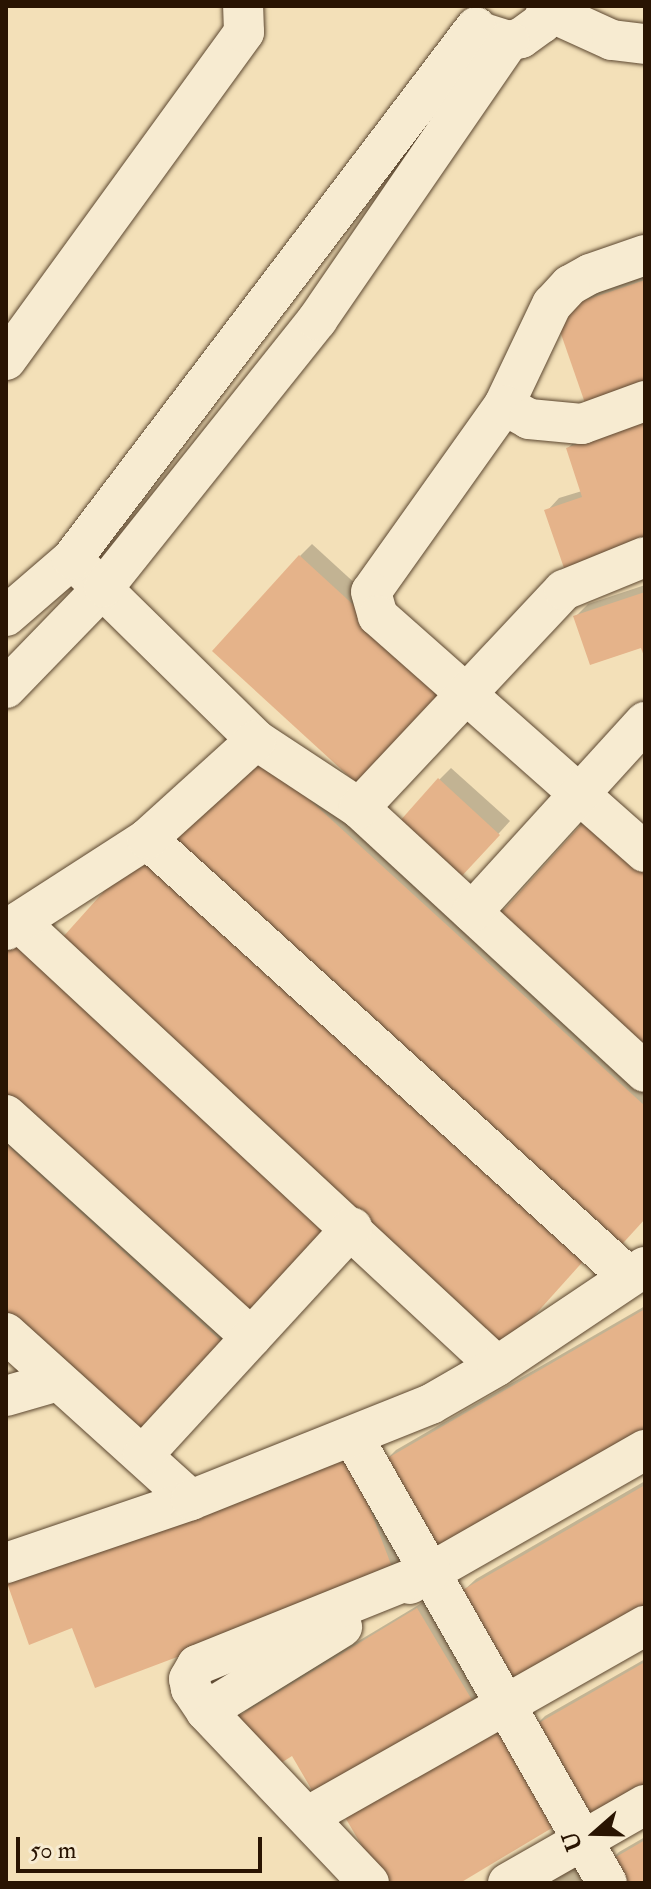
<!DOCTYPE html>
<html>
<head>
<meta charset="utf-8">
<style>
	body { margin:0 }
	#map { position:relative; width:651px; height:1889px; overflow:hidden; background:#f3e0b8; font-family:"IM FELL Double Pica",serif }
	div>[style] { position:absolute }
	.shadow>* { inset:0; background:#0003 }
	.building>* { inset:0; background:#e5b38a }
	.roads { filter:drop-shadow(0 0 2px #5c4730) drop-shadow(0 0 2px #5c4730) }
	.street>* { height:40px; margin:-20px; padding:0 20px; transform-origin:20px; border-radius:20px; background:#f7ebd1 }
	span { translate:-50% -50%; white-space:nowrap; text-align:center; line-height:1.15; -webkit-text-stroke:6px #f7ebd1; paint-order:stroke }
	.frame { position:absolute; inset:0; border:8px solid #291402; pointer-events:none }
	.north { position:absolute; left:555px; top:1793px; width:80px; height:80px; -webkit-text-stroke:6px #f7ebd1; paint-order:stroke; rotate:250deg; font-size:22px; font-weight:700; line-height:32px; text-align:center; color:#291402 }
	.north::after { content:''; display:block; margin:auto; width:28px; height:36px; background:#291402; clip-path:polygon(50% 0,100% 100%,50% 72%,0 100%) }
	.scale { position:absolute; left:16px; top:1837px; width:246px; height:36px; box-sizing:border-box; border:4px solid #291402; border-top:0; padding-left:10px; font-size:24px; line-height:28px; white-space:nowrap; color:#291402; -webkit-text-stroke:6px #f7ebd1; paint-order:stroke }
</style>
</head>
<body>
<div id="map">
	<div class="shadow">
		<div style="clip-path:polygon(645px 273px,645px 384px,567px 299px)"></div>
		<div style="clip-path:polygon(580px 436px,645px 538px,547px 511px,559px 498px,582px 491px,568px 448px)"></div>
		<div style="clip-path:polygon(312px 544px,464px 683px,379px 778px,300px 556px)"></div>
		<div style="clip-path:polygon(645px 585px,645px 654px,642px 646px,576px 616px,588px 604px)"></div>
		<div style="clip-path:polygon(268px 739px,645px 1082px,645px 1217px,614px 1250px)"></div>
		<div style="clip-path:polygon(451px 768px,510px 821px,472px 863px,439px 780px)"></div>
		<div style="clip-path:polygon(6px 1122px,233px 1328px,136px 1435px,6px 1317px)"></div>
		<div style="clip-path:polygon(645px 1306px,645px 1440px,384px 1462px,396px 1450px)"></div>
		<div style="clip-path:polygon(360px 1440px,406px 1561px,96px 1686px)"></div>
		<div style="clip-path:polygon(645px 1481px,645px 1616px,463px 1591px,476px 1579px)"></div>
		<div style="clip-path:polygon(430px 1598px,488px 1696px,293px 1753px,240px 1717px,252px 1705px)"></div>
		<div style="clip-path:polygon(645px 1659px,645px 1793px,533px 1728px,545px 1716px)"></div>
		<div style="clip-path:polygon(645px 1837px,645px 1883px,607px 1864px,619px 1852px)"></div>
		<div style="clip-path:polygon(583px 1861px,596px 1883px,545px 1883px)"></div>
	</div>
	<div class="building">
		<div style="clip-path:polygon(645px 280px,645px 386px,586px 406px,553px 311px)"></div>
		<div style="clip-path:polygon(645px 421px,645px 541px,564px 568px,544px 510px,582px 497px,566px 448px)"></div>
		<div style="clip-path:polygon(299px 555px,454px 697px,367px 793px,212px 651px)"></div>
		<div style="clip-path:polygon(645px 592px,645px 659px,641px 648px,590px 665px,573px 616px)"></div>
		<div style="clip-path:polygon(254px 749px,645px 1106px,645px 1219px,614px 1253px,168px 846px)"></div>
		<div style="clip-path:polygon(438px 778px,500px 835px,460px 878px,399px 822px)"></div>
		<div style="clip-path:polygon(587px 818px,645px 870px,645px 1046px,500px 914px)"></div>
		<div style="clip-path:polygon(140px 851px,587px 1257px,500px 1354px,54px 947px)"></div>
		<div style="clip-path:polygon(10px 940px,329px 1230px,242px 1327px,6px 1111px,6px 945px)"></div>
		<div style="clip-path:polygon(6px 1144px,222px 1342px,136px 1438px,6px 1320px)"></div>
		<div style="clip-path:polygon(645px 1309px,645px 1442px,439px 1562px,381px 1462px)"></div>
		<div style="clip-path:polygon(348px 1451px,395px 1575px,95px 1688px,72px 1628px,29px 1645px,6px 1580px)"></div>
		<div style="clip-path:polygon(645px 1485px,645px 1618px,518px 1691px,461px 1591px)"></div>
		<div style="clip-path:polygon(417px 1608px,478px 1710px,320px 1804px,292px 1756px,270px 1770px,237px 1717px)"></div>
		<div style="clip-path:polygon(645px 1662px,645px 1796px,588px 1828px,530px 1728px)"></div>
		<div style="clip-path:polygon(501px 1720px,562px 1822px,460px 1883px,384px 1883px,343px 1814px)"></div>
		<div style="clip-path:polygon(645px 1840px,645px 1883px,615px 1883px,604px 1864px)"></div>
	</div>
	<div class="roads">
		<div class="street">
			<div style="left:548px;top:11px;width:70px;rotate:24.4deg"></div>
			<div style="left:612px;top:40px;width:33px;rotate:7deg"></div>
			<div style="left:486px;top:34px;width:24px;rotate:17deg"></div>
			<div style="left:509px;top:41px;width:12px;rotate:-14deg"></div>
			<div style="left:521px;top:38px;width:26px;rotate:-36deg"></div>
			<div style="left:542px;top:23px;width:18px;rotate:-68deg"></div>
			<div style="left:645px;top:255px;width:58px;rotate:160.9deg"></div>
			<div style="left:590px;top:274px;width:23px;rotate:151deg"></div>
			<div style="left:570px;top:285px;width:26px;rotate:133deg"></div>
			<div style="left:552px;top:304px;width:112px;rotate:115.4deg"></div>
			<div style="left:504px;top:405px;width:229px;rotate:125.4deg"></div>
			<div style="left:371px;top:592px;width:25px;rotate:74deg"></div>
			<div style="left:378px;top:616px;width:356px;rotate:41.5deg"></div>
			<div style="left:6px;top:360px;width:405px;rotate:-54deg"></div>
			<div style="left:244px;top:32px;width:26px;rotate:-92deg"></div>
			<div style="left:504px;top:405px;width:29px;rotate:29deg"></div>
			<div style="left:529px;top:419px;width:53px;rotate:5.4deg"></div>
			<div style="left:582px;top:424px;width:67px;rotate:-20.1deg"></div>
			<div style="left:72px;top:559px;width:258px;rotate:44.5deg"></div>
			<div style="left:256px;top:740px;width:123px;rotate:33.4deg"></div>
			<div style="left:359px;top:808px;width:389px;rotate:42.7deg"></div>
			<div style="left:6px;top:616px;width:87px;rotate:-40.8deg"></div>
			<div style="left:72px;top:559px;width:668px;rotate:-52.79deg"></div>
			<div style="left:6px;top:688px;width:141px;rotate:-45.9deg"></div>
			<div style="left:104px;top:587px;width:342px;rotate:-51.4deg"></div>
			<div style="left:317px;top:320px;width:339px;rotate:-55.5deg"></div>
			<div style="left:359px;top:808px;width:299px;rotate:-46.8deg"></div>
			<div style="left:564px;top:590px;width:87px;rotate:-22.2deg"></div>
			<div style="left:147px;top:839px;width:650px;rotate:42.26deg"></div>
			<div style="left:472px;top:912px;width:257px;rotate:-47.7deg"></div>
			<div style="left:19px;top:922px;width:652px;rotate:42.89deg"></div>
			<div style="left:6px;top:930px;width:168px;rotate:-32.8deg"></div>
			<div style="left:147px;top:839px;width:147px;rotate:-42.2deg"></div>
			<div style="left:6px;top:1115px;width:331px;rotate:42.2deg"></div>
			<div style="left:6px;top:1333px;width:249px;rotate:42.1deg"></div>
			<div style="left:6px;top:1396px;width:54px;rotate:-16.1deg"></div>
			<div style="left:353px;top:1437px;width:513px;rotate:60.34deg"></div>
			<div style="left:143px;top:1455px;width:309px;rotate:-47.4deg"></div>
			<div style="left:6px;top:1563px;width:195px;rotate:-18.8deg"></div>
			<div style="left:191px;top:1500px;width:258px;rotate:-21.8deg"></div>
			<div style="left:431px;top:1404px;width:76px;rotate:-29.9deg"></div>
			<div style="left:497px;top:1366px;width:178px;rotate:-33.8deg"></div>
			<div style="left:410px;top:1584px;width:271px;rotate:-29.7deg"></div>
			<div style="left:206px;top:1711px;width:160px;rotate:-31.7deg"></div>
			<div style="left:307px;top:1817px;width:388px;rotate:-29.5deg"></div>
			<div style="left:369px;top:1883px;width:237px;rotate:-133.5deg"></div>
			<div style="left:206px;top:1711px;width:27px;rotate:-124deg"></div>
			<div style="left:191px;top:1689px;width:10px;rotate:-101deg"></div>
			<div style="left:189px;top:1679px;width:16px;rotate:-60deg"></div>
			<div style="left:197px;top:1665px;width:252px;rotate:-21.9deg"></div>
			<div style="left:508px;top:1883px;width:158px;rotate:-29.7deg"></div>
		</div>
	</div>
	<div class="frame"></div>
	<div class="north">U</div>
	<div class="scale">50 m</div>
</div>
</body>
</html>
